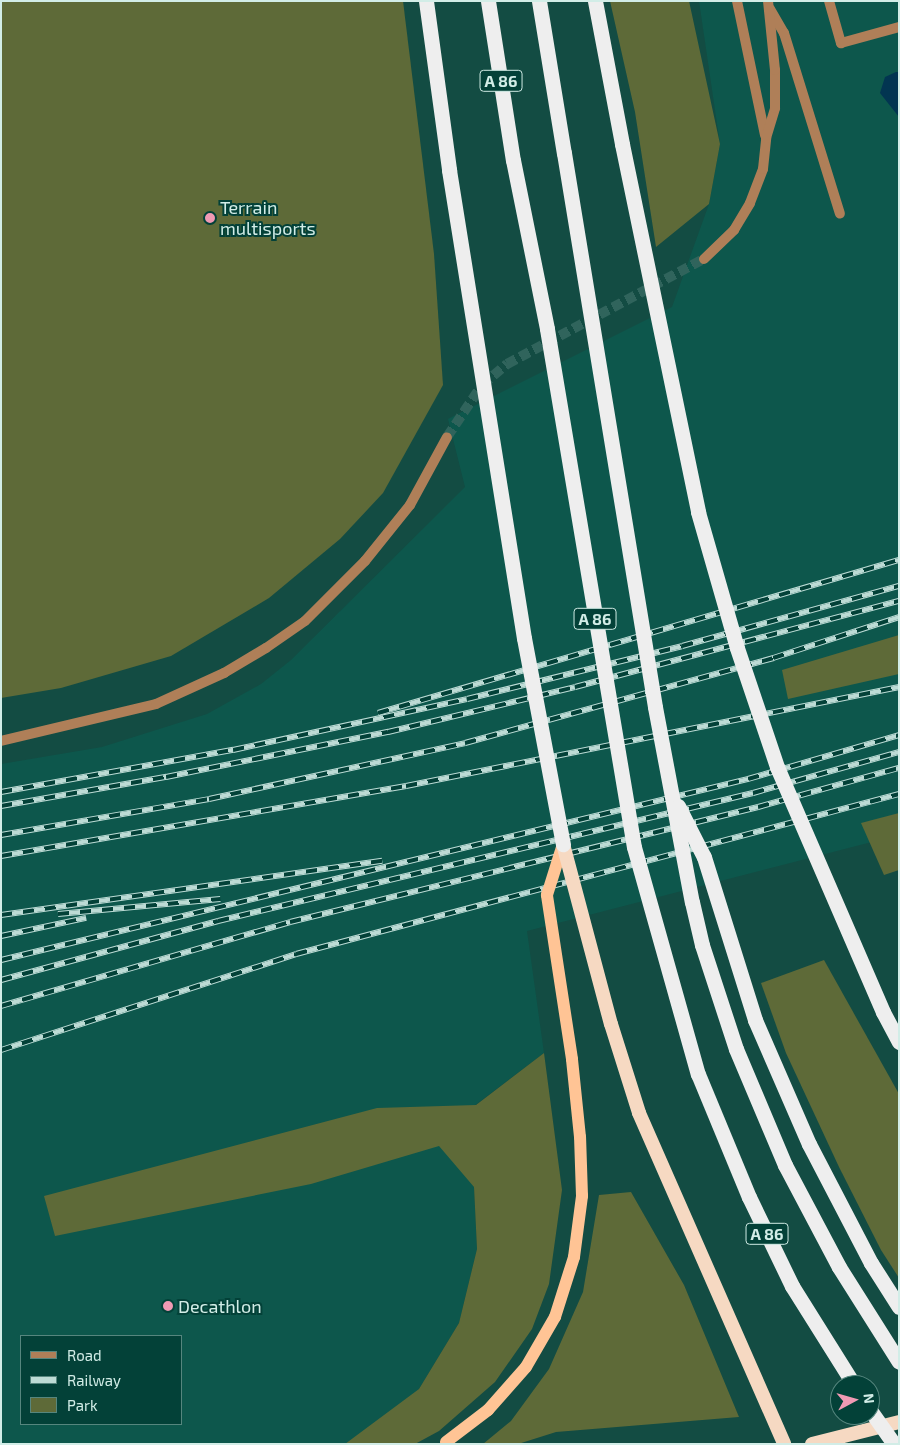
<!DOCTYPE html>
<html>
<head>
<meta charset="utf-8">
<style>
	body { margin:0 }
	#map { position:relative; width:900px; height:1445px; overflow:hidden; background:#134c43; font-family:"Exo 2",sans-serif }
	div>[style] { position:absolute }
	.built>* { inset:0; background:#0d574c }
	.green>* { inset:0; background:#5e6a38 }
	.water>* { inset:0; background:#023551 }
	.tertiary-tunnel>* { height:10px; margin-top:-5px; transform-origin:0; background:repeating-linear-gradient(90deg,#30645c 0 10px,transparent 0 15px) }
	.service>* { height:10px; margin:-5px; padding:0 5px; transform-origin:5px; border-radius:5px; background:#af7f58 }
	.tertiary>* { height:10px; margin:-5px; padding:0 5px; transform-origin:5px; border-radius:5px; background:#af7f58 }
	.trunk>* { height:14px; margin:-7px; padding:0 7px; transform-origin:7px; border-radius:7px; background:#f6d9c2 }
	.motorway>* { height:15px; margin:-7.5px; padding:0 7.5px; transform-origin:7.5px; border-radius:7.5px; background:#eee }
	.rail>* { height:5.5px; margin-top:-2.75px; transform-origin:0; background:repeating-linear-gradient(90deg,#034138 0 11px,#bddbd5 0 22px); box-sizing:border-box; border-block:1px solid #bddbd5 }
	.primary-bridge>* { height:12px; margin:-6px; padding:0 6px; transform-origin:6px; border-radius:6px; background:#ffc495 }
	.trunk-bridge>* { height:14px; margin:-7px; padding:0 7px; transform-origin:7px; border-radius:7px; background:#f6d9c2 }
	.motorway-bridge>* { height:15px; margin:-7.5px; padding:0 7.5px; transform-origin:7.5px; border-radius:7.5px; background:#eee }
	.dots>* { width:14px; height:14px; translate:-50% -50%; box-sizing:border-box; border:2px solid #034138; border-radius:50% }
	span { translate:-50% -50%; white-space:nowrap; text-align:center; line-height:1.15; -webkit-text-stroke:4px #034138; paint-order:stroke }
	.shield-label span { padding:1px 4px; background:#034138; border:1px solid; border-radius:4px; -webkit-text-stroke-width:0 }
	.shield-label { font-size:16px; color:#d2ede7; font-weight:700 }
	.poi-label { font-size:18px; color:#d2ede7 }
	.left { translate:0 -50%; text-align:left }
	.frame { position:absolute; inset:0; border:2px solid #d2ede7; pointer-events:none }
	.legend { position:absolute; left:20px; top:1335px; width:162px; height:90px; box-sizing:border-box; background:#034138; border:1px solid #56867e; margin:0; padding:6px 9px; list-style:none; font-size:15px; color:#d2ede7 }
	.legend li { display:flex; align-items:center; gap:10px; height:25px }
	.legend b { width:25px; border:1px solid #56867e }
	.north { position:absolute; left:830px; top:1375px; width:50px; height:50px; box-sizing:border-box; background:#034138; border:1px solid #56867e; border-radius:50%; rotate:84deg; font-size:14px; font-weight:700; line-height:20px; text-align:center; color:#d2ede7 }
	.north::after { content:''; display:block; margin:auto; width:18px; height:22px; background:#f09ab4; clip-path:polygon(50% 0,100% 100%,50% 72%,0 100%) }
</style>
</head>
<body>
<div id="map">
	<div class="built">
		<div style="clip-path:polygon(evenodd,699px 1px,899px 1px,899px 835px,527px 931px,544px 1053px,441px 1131px,474px 1187px,477px 1249px,459px 1323px,419px 1389px,368px 1433px,345px 1444px,1px 1444px,1px 764px,102px 747px,207px 714px,261px 684px,291px 660px,465px 487px,448px 419px,672px 307px,709px 204px,720px 144px,699px 1px,21px 1336px,181px 1336px,181px 1424px,21px 1424px,21px 1336px)"></div>
	</div>
	<div class="green">
		<div style="clip-path:polygon(1px 1px,403px 1px,434px 254px,443px 385px,383px 493px,340px 539px,269px 598px,171px 656px,61px 688px,1px 698px)"></div>
		<div style="clip-path:polygon(610px 1px,689px 1px,720px 144px,709px 204px,656px 247px,635px 112px)"></div>
		<div style="clip-path:polygon(899px 635px,899px 674px,788px 699px,782px 670px)"></div>
		<div style="clip-path:polygon(899px 813px,899px 870px,884px 875px,861px 823px)"></div>
		<div style="clip-path:polygon(824px 960px,899px 1094px,899px 1278px,881px 1250px,839px 1167px,786px 1053px,761px 983px)"></div>
		<div style="clip-path:polygon(544px 1053px,562px 1190px,549px 1284px,532px 1329px,495px 1382px,439px 1431px,415px 1444px,345px 1444px,419px 1389px,459px 1323px,477px 1249px,474px 1187px,439px 1146px,311px 1184px,55px 1236px,44px 1196px,377px 1108px,476px 1105px)"></div>
		<div style="clip-path:polygon(631px 1192px,684px 1285px,739px 1417px,556px 1432px,518px 1444px,483px 1444px,511px 1421px,549px 1369px,583px 1292px,599px 1195px)"></div>
	</div>
	<div class="water">
		<div style="clip-path:polygon(896px 72px,899px 72px,899px 117px,880px 93px,885px 77px)"></div>
	</div>
	<div class="tertiary-tunnel">
		<div style="left:447px;top:437px;width:63px;rotate:-56.1deg"></div>
		<div style="left:482px;top:385px;width:33px;rotate:-40deg"></div>
		<div style="left:507px;top:364px;width:223px;rotate:-28.1deg"></div>
	</div>
	<div class="service">
		<div style="left:829px;top:1px;width:44px;rotate:74.1deg"></div>
		<div style="left:841px;top:43px;width:60px;rotate:-15.4deg"></div>
		<div style="left:770px;top:9px;width:28px;rotate:60deg"></div>
		<div style="left:784px;top:33px;width:189px;rotate:72.8deg"></div>
	</div>
	<div class="tertiary">
		<div style="left:737px;top:1px;width:137px;rotate:78.2deg"></div>
		<div style="left:704px;top:259px;width:42px;rotate:-44deg"></div>
		<div style="left:734px;top:230px;width:31px;rotate:-59deg"></div>
		<div style="left:750px;top:203px;width:36px;rotate:-69deg"></div>
		<div style="left:763px;top:169px;width:31px;rotate:-84deg"></div>
		<div style="left:766px;top:138px;width:31px;rotate:-73deg"></div>
		<div style="left:775px;top:108px;width:38px;rotate:-90deg"></div>
		<div style="left:775px;top:70px;width:69px;rotate:-95.8deg"></div>
		<div style="left:1px;top:741px;width:159px;rotate:-13.4deg"></div>
		<div style="left:156px;top:704px;width:75px;rotate:-24.5deg"></div>
		<div style="left:224px;top:673px;width:49px;rotate:-30.8deg"></div>
		<div style="left:266px;top:648px;width:47px;rotate:-34.7deg"></div>
		<div style="left:305px;top:621px;width:85px;rotate:-45deg"></div>
		<div style="left:365px;top:561px;width:72px;rotate:-51.2deg"></div>
		<div style="left:410px;top:505px;width:77px;rotate:-61.4deg"></div>
	</div>
	<div class="trunk">
		<div style="left:812px;top:1444px;width:90px;rotate:-14.2deg"></div>
	</div>
	<div class="motorway">
		<div style="left:426px;top:1px;width:171px;rotate:82.2deg"></div>
		<div style="left:488px;top:1px;width:161px;rotate:81.1deg"></div>
		<div style="left:539px;top:1px;width:154px;rotate:80.7deg"></div>
		<div style="left:595px;top:1px;width:146px;rotate:79.3deg"></div>
		<div style="left:704px;top:857px;width:171px;rotate:72.6deg"></div>
		<div style="left:755px;top:1020px;width:135px;rotate:66.5deg"></div>
		<div style="left:809px;top:1144px;width:134px;rotate:62.5deg"></div>
		<div style="left:871px;top:1263px;width:52px;rotate:57.5deg"></div>
		<div style="left:883px;top:1012px;width:34px;rotate:62deg"></div>
		<div style="left:698px;top:1074px;width:133px;rotate:67.5deg"></div>
		<div style="left:749px;top:1197px;width:99px;rotate:64.2deg"></div>
		<div style="left:792px;top:1286px;width:117px;rotate:57.9deg"></div>
		<div style="left:785px;top:1165px;width:115px;rotate:62.1deg"></div>
		<div style="left:839px;top:1267px;width:112px;rotate:57.7deg"></div>
	</div>
	<div class="rail">
		<div style="left:378px;top:713px;width:543px;rotate:-16.37deg"></div>
		<div style="left:1px;top:792px;width:236px;rotate:-10.3deg"></div>
		<div style="left:233px;top:750px;width:239px;rotate:-12.3deg"></div>
		<div style="left:467px;top:699px;width:221px;rotate:-13.8deg"></div>
		<div style="left:682px;top:646px;width:225px;rotate:-15.5deg"></div>
		<div style="left:1px;top:806px;width:168px;rotate:-10deg"></div>
		<div style="left:166px;top:777px;width:227px;rotate:-11.5deg"></div>
		<div style="left:388px;top:732px;width:192px;rotate:-13.5deg"></div>
		<div style="left:575px;top:687px;width:335px;rotate:-14.9deg"></div>
		<div style="left:1px;top:835px;width:211px;rotate:-9.8deg"></div>
		<div style="left:209px;top:799px;width:262px;rotate:-12.3deg"></div>
		<div style="left:465px;top:743px;width:320px;rotate:-15.4deg"></div>
		<div style="left:773px;top:658px;width:133px;rotate:-18deg"></div>
		<div style="left:1px;top:856px;width:411px;rotate:-9.8deg"></div>
		<div style="left:406px;top:786px;width:503px;rotate:-11.35deg"></div>
		<div style="left:58px;top:914px;width:163px;rotate:-5.3deg"></div>
		<div style="left:1px;top:915px;width:385px;rotate:-8.1deg"></div>
		<div style="left:1px;top:936px;width:87px;rotate:-12deg"></div>
		<div style="left:1px;top:960px;width:769px;rotate:-13.62deg"></div>
		<div style="left:748px;top:779px;width:157px;rotate:-16.2deg"></div>
		<div style="left:1px;top:980px;width:225px;rotate:-15.2deg"></div>
		<div style="left:218px;top:921px;width:550px;rotate:-13.46deg"></div>
		<div style="left:753px;top:793px;width:152px;rotate:-15.7deg"></div>
		<div style="left:1px;top:1006px;width:301px;rotate:-16.2deg"></div>
		<div style="left:290px;top:922px;width:482px;rotate:-13.8deg"></div>
		<div style="left:758px;top:807px;width:146px;rotate:-15.5deg"></div>
		<div style="left:1px;top:1050px;width:310px;rotate:-18deg"></div>
		<div style="left:296px;top:954px;width:624px;rotate:-14.86deg"></div>
	</div>
	<div class="primary-bridge">
		<div style="left:446px;top:1442px;width:53px;rotate:-37.3deg"></div>
		<div style="left:488px;top:1410px;width:57px;rotate:-48.5deg"></div>
		<div style="left:526px;top:1367px;width:58px;rotate:-59.9deg"></div>
		<div style="left:555px;top:1317px;width:63px;rotate:-72.4deg"></div>
		<div style="left:574px;top:1257px;width:62px;rotate:-82.5deg"></div>
		<div style="left:582px;top:1196px;width:59px;rotate:-91.9deg"></div>
		<div style="left:580px;top:1137px;width:78px;rotate:-95.9deg"></div>
		<div style="left:572px;top:1059px;width:166px;rotate:-98.7deg"></div>
		<div style="left:547px;top:895px;width:53px;rotate:-72.6deg"></div>
	</div>
	<div class="trunk-bridge">
		<div style="left:563px;top:844px;width:186px;rotate:75.1deg"></div>
		<div style="left:611px;top:1024px;width:93px;rotate:72.5deg"></div>
		<div style="left:639px;top:1113px;width:361px;rotate:66.3deg"></div>
	</div>
	<div class="motorway-bridge">
		<div style="left:622px;top:144px;width:376px;rotate:78.3deg"></div>
		<div style="left:698px;top:512px;width:141px;rotate:74deg"></div>
		<div style="left:737px;top:648px;width:126px;rotate:71.4deg"></div>
		<div style="left:777px;top:767px;width:267px;rotate:66.6deg"></div>
		<div style="left:564px;top:153px;width:561px;rotate:80.67deg"></div>
		<div style="left:655px;top:707px;width:198px;rotate:79.3deg"></div>
		<div style="left:692px;top:902px;width:44px;rotate:76.9deg"></div>
		<div style="left:702px;top:945px;width:109px;rotate:71.9deg"></div>
		<div style="left:736px;top:1049px;width:126px;rotate:67.1deg"></div>
		<div style="left:513px;top:160px;width:172px;rotate:78.6deg"></div>
		<div style="left:547px;top:329px;width:525px;rotate:80.47deg"></div>
		<div style="left:634px;top:847px;width:236px;rotate:74.3deg"></div>
		<div style="left:449px;top:170px;width:474px;rotate:80.9deg"></div>
		<div style="left:524px;top:638px;width:210px;rotate:79.3deg"></div>
		<div style="left:678px;top:806px;width:57px;rotate:63deg"></div>
		<div style="left:870px;top:1410px;width:42px;rotate:54.8deg"></div>
	</div>
	<div class="dots">
		<div style="left:210px;top:218px;background:#f09ab4"></div>
		<div style="left:168px;top:1306px;background:#f09ab4"></div>
	</div>
	<div class="shield-label">
		<span style="left:501px;top:81px">A 86</span>
		<span style="left:595px;top:619px">A 86</span>
		<span style="left:767px;top:1234px">A 86</span>
	</div>
	<div class="poi-label">
		<span class="left" style="left:220px;top:218px">Terrain<br>multisports</span>
		<span class="left" style="left:178px;top:1306px">Decathlon</span>
	</div>
	<div class="frame"></div>
	<ul class="legend">
	<li><b style="height:6px;background:#af7f58"></b>Road</li>
	<li><b style="height:6px;background:#bddbd5"></b>Railway</li>
	<li><b style="height:14px;background:#5e6a38"></b>Park</li>
	</ul>
	<div class="north">N</div>
</div>
</body>
</html>
